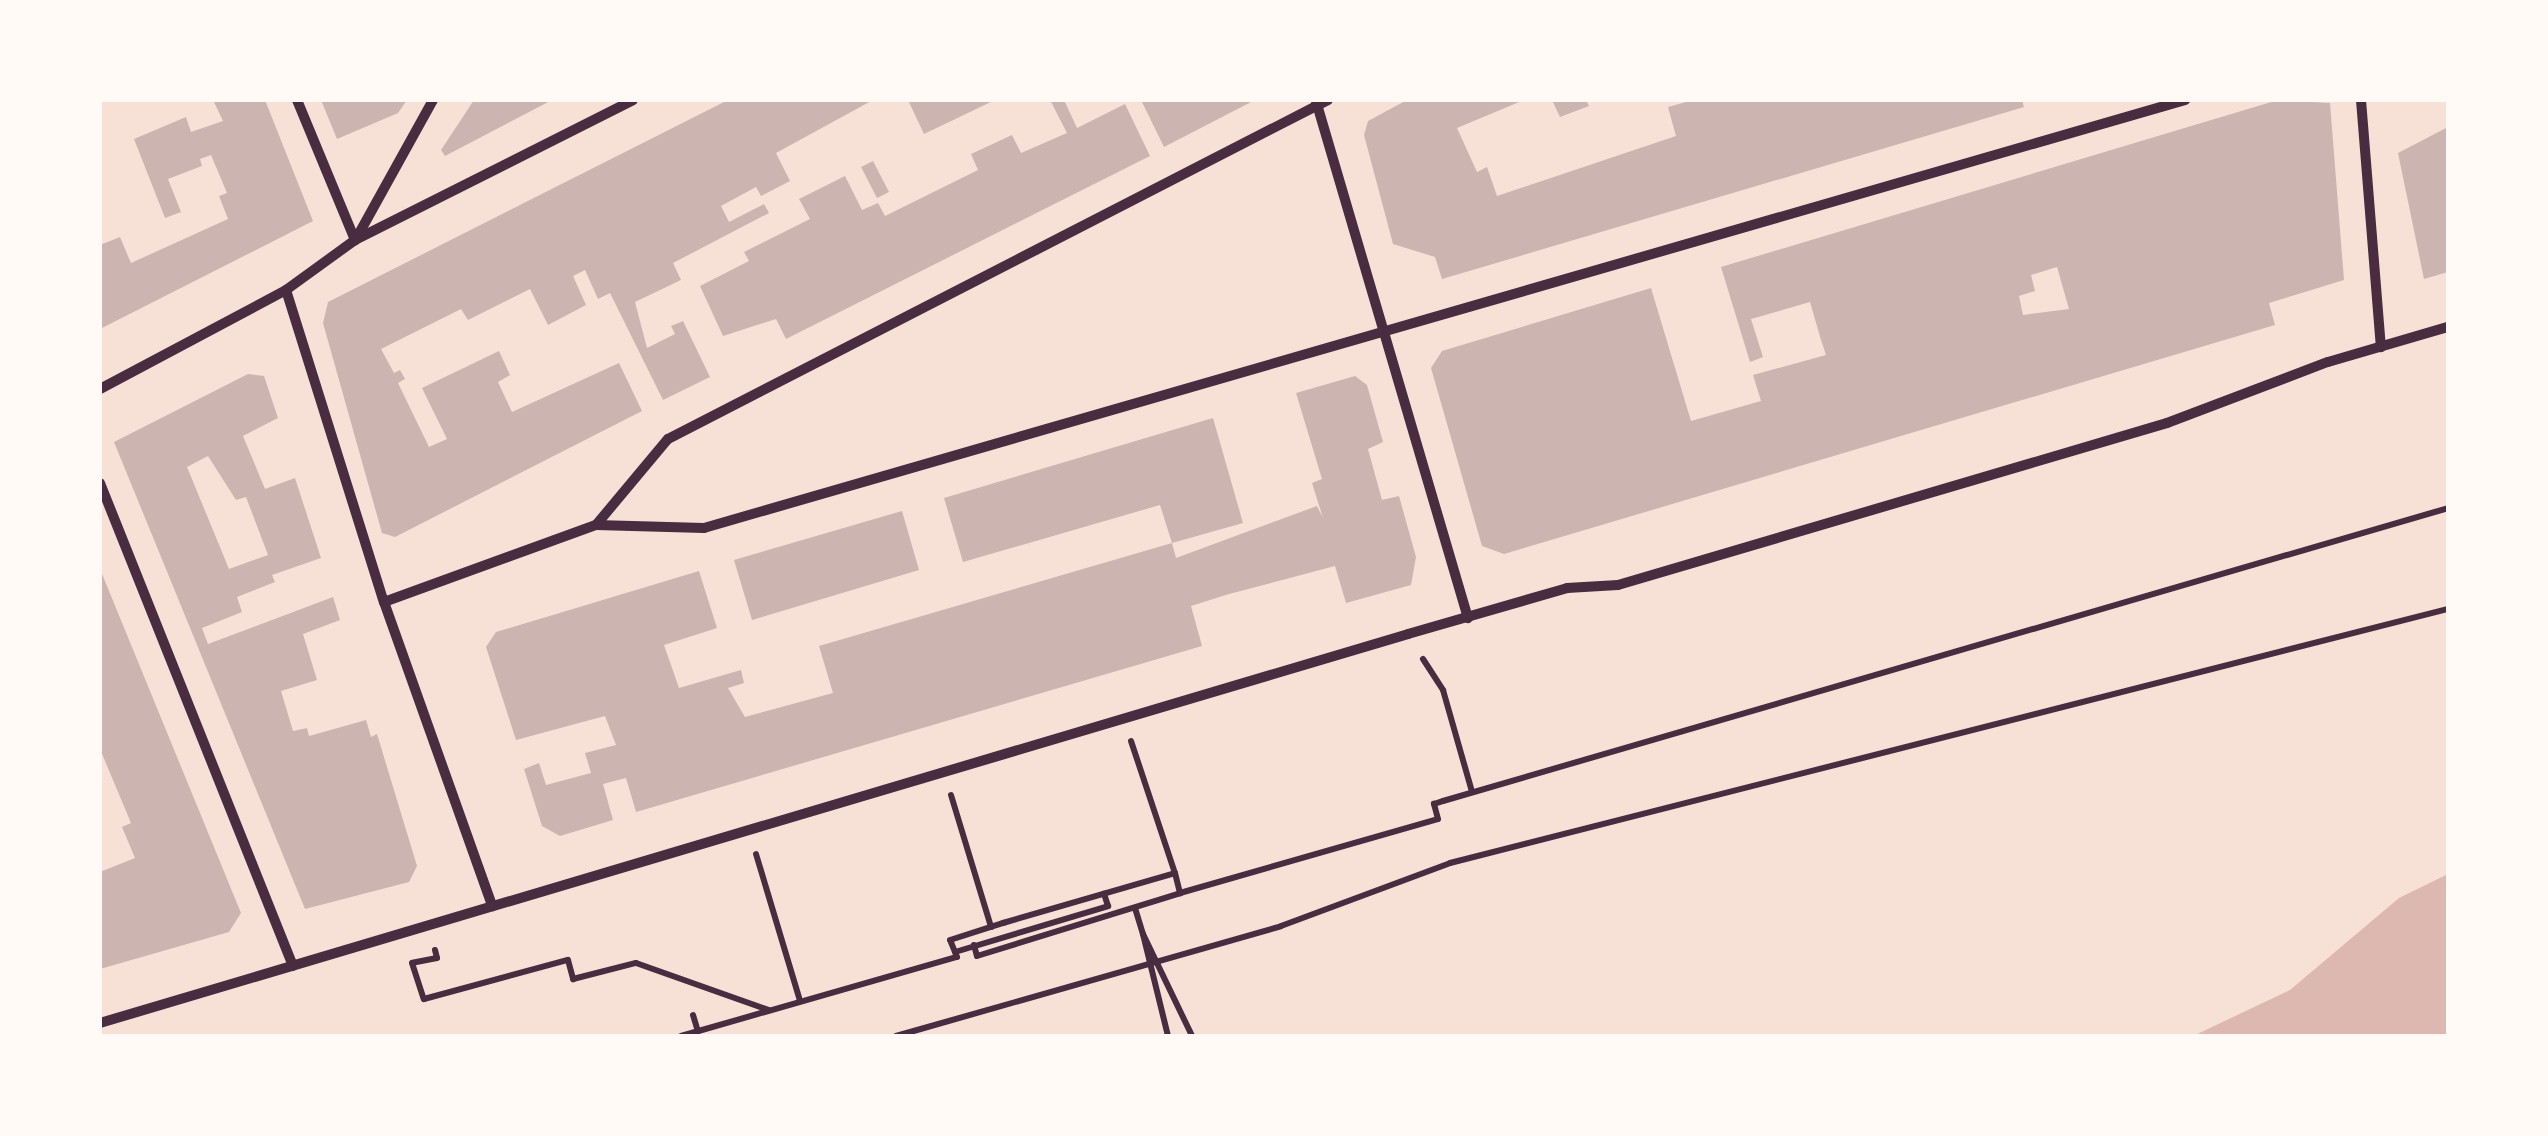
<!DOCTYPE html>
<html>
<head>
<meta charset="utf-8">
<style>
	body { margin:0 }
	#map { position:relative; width:2548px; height:1136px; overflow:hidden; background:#f7e1d7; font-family:"Nunito Sans",sans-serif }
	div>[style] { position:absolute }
	.water>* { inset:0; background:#dcb8b0 }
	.building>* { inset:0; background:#ccb4b1 }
	.path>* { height:6px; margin:-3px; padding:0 3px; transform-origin:3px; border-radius:3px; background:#4a2c40 }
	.minor>* { height:10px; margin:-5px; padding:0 5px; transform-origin:5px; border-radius:5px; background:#4a2c40 }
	span { translate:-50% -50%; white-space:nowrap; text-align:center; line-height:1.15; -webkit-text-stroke:9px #fffaf5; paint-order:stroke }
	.frame { position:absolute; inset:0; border:102px solid #fffaf5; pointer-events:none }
</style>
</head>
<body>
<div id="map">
	<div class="water">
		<div style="clip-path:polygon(2448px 874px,2448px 1036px,2193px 1036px,2290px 990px,2399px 898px)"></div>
	</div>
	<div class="building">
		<div style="clip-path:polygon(213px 100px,265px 100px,313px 221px,100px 329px,100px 245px,120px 237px,131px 263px,228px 219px,219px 196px,227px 193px,211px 155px,200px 159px,202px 166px,168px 179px,181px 212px,165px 218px,134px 139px,186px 117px,191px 132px,223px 121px)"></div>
		<div style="clip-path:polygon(321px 100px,407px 100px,398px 113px,337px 139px)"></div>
		<div style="clip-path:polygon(474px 100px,552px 100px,445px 156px,441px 150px)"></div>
		<div style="clip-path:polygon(728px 100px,873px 100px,776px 153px,790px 181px,761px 196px,756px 187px,721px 206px,729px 222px,764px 204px,769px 213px,673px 263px,681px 280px,635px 302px,647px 348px,675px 334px,671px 326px,683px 321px,710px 377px,663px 400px,610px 293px,598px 299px,585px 270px,573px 276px,586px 305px,548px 325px,530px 289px,468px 320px,461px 309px,381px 349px,394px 373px,400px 370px,405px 379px,398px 383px,429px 447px,447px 439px,422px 388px,499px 351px,510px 375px,498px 382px,512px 412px,619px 363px,642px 411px,395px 537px,382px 533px,323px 323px,328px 302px)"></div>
		<div style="clip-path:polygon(908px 100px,995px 100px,924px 134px)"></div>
		<div style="clip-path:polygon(1050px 100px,1064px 100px,1077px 128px,1125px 104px,1150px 156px,786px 339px,776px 319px,723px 336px,700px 286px,749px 261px,744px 252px,810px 219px,799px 199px,845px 176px,862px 210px,878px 203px,885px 216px,978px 170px,971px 154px,1012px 135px,1021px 153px,1067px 133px)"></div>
		<div style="clip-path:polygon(1141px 100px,1255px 100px,1164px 147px)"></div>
		<div style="clip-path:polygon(1407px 100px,1524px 100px,1457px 128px,1477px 172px,1487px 167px,1497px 196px,1676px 136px,1668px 107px,1693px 100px,2022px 100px,2024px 107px,1442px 279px,1435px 257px,1393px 244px,1364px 135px,1368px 121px)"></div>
		<div style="clip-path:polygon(1552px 100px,1586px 100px,1589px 106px,1560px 117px)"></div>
		<div style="clip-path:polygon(evenodd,2278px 100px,2330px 103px,2344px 280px,2269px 303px,2275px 325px,1504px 554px,1482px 546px,1431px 368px,1442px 351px,1651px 288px,1691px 421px,1761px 401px,1753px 375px,1826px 355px,1821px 340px,1810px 302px,1751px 319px,1763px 357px,1750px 362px,1721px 267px,2278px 100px,2057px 267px,2069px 309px,2023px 315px,2019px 296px,2035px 291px,2031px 275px,2057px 267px)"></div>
		<div style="clip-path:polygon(2448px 127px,2448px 272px,2424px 279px,2398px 153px)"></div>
		<div style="clip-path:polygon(873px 161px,889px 192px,877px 198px,861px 167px)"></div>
		<div style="clip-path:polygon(evenodd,248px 374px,264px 376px,278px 418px,243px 436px,265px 489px,295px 478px,321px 558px,272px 575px,275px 582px,237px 597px,242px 612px,202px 628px,208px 644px,333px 597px,340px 620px,303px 634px,317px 680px,281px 691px,293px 731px,307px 728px,309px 736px,366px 720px,371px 737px,377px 734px,417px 866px,409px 882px,305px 909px,114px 442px,248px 374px,208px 456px,236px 500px,246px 497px,268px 555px,229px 569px,187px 467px,208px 456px)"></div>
		<div style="clip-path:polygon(1355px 376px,1367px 385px,1383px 442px,1368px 449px,1382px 500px,1399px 496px,1416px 557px,1411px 585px,1346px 603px,1335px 566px,1229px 594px,1191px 606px,1202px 646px,636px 812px,626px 778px,603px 784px,613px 820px,560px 836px,542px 826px,524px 769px,539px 763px,546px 785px,591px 773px,585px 753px,616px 745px,605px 716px,516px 740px,486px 647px,496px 632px,699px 571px,717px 628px,664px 645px,679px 688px,741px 670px,744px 683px,728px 688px,745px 717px,833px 693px,819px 646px,1172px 543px,1176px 558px,1317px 506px,1323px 518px,1312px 483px,1322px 479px,1296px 393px)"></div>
		<div style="clip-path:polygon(1213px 418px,1243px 523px,1172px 543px,1160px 505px,963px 562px,944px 498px)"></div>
		<div style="clip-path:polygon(902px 511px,919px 570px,752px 620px,734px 560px)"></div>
		<div style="clip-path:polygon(100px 569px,241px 913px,229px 932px,100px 969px,100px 872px,135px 858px,122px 827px,131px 823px,100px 749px)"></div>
	</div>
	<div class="path">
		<div style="left:1423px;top:659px;width:37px;rotate:57deg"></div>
		<div style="left:1443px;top:690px;width:106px;rotate:74.1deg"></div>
		<div style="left:1131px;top:741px;width:139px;rotate:71.6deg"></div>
		<div style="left:951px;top:795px;width:138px;rotate:73.1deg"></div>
		<div style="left:756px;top:854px;width:153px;rotate:73.3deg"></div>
		<div style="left:1135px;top:908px;width:27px;rotate:73deg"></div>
		<div style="left:974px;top:945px;width:11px;rotate:75deg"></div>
		<div style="left:977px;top:956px;width:213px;rotate:-17.2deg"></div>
		<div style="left:435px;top:950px;width:8px;rotate:76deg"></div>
		<div style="left:437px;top:958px;width:25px;rotate:169deg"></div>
		<div style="left:412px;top:963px;width:38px;rotate:72deg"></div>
		<div style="left:424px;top:999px;width:149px;rotate:-15.2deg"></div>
		<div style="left:568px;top:960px;width:20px;rotate:75deg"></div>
		<div style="left:573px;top:979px;width:65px;rotate:-14.3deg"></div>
		<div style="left:636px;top:963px;width:141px;rotate:19.5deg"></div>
		<div style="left:955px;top:952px;width:160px;rotate:-16.7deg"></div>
		<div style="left:1108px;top:906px;width:13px;rotate:-108deg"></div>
		<div style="left:693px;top:1015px;width:17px;rotate:73deg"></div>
		<div style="left:681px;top:1036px;width:287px;rotate:-16deg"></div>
		<div style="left:957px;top:957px;width:18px;rotate:-112deg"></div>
		<div style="left:950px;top:940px;width:56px;rotate:-17.8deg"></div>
		<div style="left:1003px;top:923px;width:179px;rotate:-16.2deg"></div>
		<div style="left:1175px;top:873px;width:21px;rotate:76deg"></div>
		<div style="left:1180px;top:893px;width:268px;rotate:-16deg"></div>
		<div style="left:1438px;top:819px;width:16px;rotate:-105deg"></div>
		<div style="left:1434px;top:804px;width:9px;rotate:-18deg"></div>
		<div style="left:1443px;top:801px;width:1047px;rotate:-16.25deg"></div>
		<div style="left:896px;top:1036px;width:400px;rotate:-15.9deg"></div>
		<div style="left:1281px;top:926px;width:180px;rotate:-20.4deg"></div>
		<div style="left:1450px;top:863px;width:1030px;rotate:-14.28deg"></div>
		<div style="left:1168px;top:1036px;width:105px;rotate:-103.8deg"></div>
		<div style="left:1143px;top:934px;width:113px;rotate:64.3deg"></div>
	</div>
	<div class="minor">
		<div style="left:297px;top:100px;width:152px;rotate:67.5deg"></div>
		<div style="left:2361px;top:100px;width:248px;rotate:85.4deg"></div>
		<div style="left:1316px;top:101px;width:539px;rotate:73.62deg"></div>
		<div style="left:356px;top:239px;width:159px;rotate:-61deg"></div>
		<div style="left:286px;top:290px;width:327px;rotate:72.6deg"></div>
		<div style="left:384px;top:602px;width:323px;rotate:70.4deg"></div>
		<div style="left:100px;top:389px;width:211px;rotate:-28deg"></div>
		<div style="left:286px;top:290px;width:85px;rotate:-35.9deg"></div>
		<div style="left:355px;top:240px;width:311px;rotate:-26.7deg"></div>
		<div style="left:100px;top:483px;width:520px;rotate:68.22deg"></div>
		<div style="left:596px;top:525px;width:112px;rotate:-50.1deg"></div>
		<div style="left:668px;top:439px;width:742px;rotate:-27.19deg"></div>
		<div style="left:384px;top:602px;width:226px;rotate:-20deg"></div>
		<div style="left:596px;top:525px;width:108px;rotate:1.6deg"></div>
		<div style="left:704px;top:528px;width:1542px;rotate:-16.12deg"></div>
		<div style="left:100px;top:1023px;width:1365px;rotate:-16.56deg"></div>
		<div style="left:1408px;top:634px;width:166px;rotate:-16.1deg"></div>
		<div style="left:1567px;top:588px;width:51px;rotate:-3.4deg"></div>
		<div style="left:1618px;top:585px;width:572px;rotate:-16.44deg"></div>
		<div style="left:2167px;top:423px;width:172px;rotate:-20.8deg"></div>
		<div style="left:2328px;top:362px;width:125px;rotate:-16.3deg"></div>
	</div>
	<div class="frame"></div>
</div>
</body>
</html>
